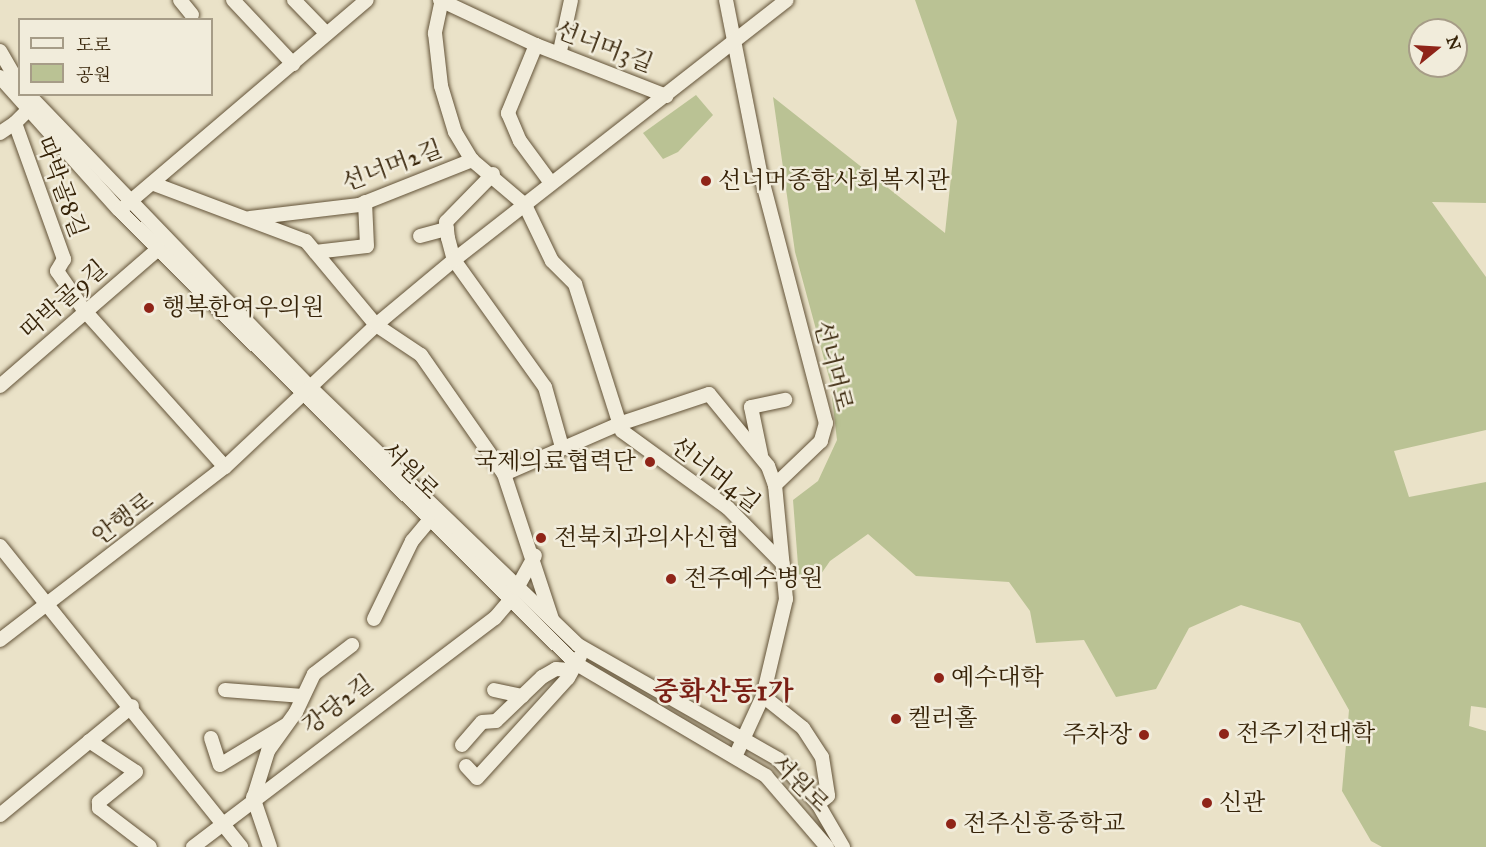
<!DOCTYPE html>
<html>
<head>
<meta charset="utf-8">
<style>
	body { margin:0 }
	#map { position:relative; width:1486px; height:847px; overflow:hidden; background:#eae2c8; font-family:"IM FELL Great Primer","Noto Serif KR",serif }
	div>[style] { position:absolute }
	.green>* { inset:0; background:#bac294 }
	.roads { filter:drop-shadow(0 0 2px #635338) drop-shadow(0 0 2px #635338) }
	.minor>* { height:14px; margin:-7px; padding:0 7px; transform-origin:7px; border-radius:7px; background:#f1ecdb }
	.dots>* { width:16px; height:16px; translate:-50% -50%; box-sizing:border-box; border:3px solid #f1ecdb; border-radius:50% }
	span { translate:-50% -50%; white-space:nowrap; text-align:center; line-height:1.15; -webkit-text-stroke:5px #f1ecdb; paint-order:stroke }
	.street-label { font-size:24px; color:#362308 }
	.poi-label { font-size:24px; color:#362308 }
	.left { translate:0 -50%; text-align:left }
	.right { translate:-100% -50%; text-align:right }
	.quarter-label { font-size:27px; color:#7a1f14; font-weight:700 }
	.legend { position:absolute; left:18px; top:18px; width:195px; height:78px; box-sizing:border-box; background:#f1ecdb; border:2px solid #a69c87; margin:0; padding:8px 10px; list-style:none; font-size:18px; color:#362308 }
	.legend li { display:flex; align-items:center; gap:12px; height:30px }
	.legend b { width:30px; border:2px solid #a69c87 }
	.north { position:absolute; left:1408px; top:18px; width:60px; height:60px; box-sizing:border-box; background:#f1ecdb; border:2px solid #a69c87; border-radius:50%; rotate:72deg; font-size:16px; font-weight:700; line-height:24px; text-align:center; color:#362308 }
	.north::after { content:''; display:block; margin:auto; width:21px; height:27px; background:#8f2418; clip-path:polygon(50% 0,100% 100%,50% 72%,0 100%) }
</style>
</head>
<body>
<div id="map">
	<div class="green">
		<div style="clip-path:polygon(evenodd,915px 0,1486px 0,1486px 203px,1432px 202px,1486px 277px,1486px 430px,1394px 451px,1409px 497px,1486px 482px,1486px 708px,1471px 706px,1469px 726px,1486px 731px,1486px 847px,1382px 847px,1371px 841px,1342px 791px,1349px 710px,1300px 623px,1241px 605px,1189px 628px,1156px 689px,1116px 697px,1084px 640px,1036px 643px,1030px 611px,1009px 582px,916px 576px,868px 534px,830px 561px,821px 574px,799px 578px,793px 500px,818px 481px,837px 440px,830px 381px,795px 252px,773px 97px,945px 233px,957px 121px,915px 0,1420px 30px,1456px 30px,1456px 66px,1420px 66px,1420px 30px)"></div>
		<div style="clip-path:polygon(696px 95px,713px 115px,678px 152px,663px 159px,643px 133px)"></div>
	</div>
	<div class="roads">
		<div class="minor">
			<div style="left:180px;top:0;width:19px;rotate:51deg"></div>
			<div style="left:233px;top:0;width:88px;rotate:46.8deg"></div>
			<div style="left:294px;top:0;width:47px;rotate:45.9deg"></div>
			<div style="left:440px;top:0;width:106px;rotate:25.1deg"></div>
			<div style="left:536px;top:45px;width:140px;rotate:21.4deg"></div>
			<div style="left:726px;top:0;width:175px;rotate:78.8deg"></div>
			<div style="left:760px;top:172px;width:260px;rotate:75.3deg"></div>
			<div style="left:826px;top:423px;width:19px;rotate:106deg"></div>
			<div style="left:821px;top:441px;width:64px;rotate:136.3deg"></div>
			<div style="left:775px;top:485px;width:115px;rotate:84.5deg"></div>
			<div style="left:786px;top:599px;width:100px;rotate:103.3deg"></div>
			<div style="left:763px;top:696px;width:67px;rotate:114.7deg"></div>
			<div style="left:441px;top:4px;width:30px;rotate:102deg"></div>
			<div style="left:435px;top:33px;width:53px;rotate:83.5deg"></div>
			<div style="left:441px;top:86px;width:48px;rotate:73.1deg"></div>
			<div style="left:455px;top:132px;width:33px;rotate:59deg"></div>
			<div style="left:472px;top:160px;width:70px;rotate:40.3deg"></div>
			<div style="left:525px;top:205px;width:62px;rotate:64.3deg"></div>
			<div style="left:552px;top:261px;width:33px;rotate:45deg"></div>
			<div style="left:575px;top:284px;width:154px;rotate:72.3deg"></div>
			<div style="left:622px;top:431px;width:131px;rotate:36deg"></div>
			<div style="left:728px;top:508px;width:78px;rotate:45.5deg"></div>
			<div style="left:536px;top:45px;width:74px;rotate:112.4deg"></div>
			<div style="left:508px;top:113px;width:30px;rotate:67deg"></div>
			<div style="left:520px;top:141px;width:52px;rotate:53.6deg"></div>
			<div style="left:0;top:51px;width:39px;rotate:60deg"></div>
			<div style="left:560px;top:51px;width:52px;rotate:-77.8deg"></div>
			<div style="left:0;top:77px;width:178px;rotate:48.2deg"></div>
			<div style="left:119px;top:210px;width:643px;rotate:44.81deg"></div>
			<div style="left:575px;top:663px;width:222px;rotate:30.6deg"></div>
			<div style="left:766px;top:776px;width:94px;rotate:49.3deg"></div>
			<div style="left:28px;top:94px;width:407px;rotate:46.1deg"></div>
			<div style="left:310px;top:387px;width:372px;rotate:43.9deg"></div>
			<div style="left:578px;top:645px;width:230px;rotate:29.7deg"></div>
			<div style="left:778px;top:759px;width:60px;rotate:48.4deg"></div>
			<div style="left:818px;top:804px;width:50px;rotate:59.8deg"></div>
			<div style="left:27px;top:111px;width:17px;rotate:135deg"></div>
			<div style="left:15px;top:123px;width:145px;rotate:70.2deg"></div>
			<div style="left:64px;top:259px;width:14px;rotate:120deg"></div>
			<div style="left:57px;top:271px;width:47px;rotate:55.3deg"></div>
			<div style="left:84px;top:310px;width:211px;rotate:48.1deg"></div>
			<div style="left:0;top:133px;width:18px;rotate:-34deg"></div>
			<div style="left:493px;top:174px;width:67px;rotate:134.4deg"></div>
			<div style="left:446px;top:222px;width:16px;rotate:83deg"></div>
			<div style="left:448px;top:238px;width:23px;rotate:75deg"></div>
			<div style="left:454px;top:260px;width:156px;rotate:54.4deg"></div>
			<div style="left:545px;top:387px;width:62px;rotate:74.2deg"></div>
			<div style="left:154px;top:184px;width:162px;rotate:20.6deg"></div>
			<div style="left:306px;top:241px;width:109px;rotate:50.2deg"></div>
			<div style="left:376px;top:325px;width:54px;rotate:33.7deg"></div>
			<div style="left:421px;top:355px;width:145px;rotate:55.1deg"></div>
			<div style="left:504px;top:474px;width:153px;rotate:71.7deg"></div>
			<div style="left:126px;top:205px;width:316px;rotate:-40.4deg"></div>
			<div style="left:250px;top:218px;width:110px;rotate:-6.8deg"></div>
			<div style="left:359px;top:205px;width:122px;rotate:-21.7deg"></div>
			<div style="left:420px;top:236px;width:28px;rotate:-15deg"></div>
			<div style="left:315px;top:252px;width:52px;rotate:-6.6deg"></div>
			<div style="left:367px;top:246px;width:44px;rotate:-92.6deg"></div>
			<div style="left:0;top:386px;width:209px;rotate:-40.9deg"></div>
			<div style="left:761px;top:455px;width:49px;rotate:-101.8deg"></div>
			<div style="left:751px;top:407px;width:35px;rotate:-12deg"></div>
			<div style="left:504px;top:474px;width:125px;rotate:-23.5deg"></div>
			<div style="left:619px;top:424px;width:95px;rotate:-18.4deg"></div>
			<div style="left:709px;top:394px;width:93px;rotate:50.7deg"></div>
			<div style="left:768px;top:466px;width:20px;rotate:70deg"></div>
			<div style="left:0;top:546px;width:386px;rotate:51.3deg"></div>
			<div style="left:517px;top:588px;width:37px;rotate:-61deg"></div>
			<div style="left:374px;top:619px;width:87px;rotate:-64deg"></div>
			<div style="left:412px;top:541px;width:25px;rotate:-50deg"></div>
			<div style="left:0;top:640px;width:284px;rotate:-37.6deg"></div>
			<div style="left:225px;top:467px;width:207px;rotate:-43.2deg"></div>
			<div style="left:376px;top:325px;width:102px;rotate:-39.8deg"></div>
			<div style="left:454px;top:260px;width:422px;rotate:-38deg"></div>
			<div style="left:225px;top:690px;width:78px;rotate:4.4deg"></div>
			<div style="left:494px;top:690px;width:29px;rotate:12deg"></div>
			<div style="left:763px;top:696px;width:51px;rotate:38.7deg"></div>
			<div style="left:803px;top:728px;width:35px;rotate:57deg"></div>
			<div style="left:822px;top:757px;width:39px;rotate:81deg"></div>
			<div style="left:828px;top:796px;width:13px;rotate:141deg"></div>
			<div style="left:211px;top:738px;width:28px;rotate:72deg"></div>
			<div style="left:220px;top:765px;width:77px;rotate:-31.2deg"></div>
			<div style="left:89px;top:741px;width:56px;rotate:33.4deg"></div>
			<div style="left:136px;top:772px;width:48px;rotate:141deg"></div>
			<div style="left:99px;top:802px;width:6px;rotate:90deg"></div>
			<div style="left:99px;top:808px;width:64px;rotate:37.4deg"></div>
			<div style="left:462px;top:745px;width:30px;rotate:-49deg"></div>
			<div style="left:482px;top:722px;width:14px;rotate:-4deg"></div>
			<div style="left:496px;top:721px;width:64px;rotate:-43.7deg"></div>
			<div style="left:542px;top:677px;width:16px;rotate:-30deg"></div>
			<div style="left:556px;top:669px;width:14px;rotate:4deg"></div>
			<div style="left:466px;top:766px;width:16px;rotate:47deg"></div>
			<div style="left:477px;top:778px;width:135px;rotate:-47.7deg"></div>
			<div style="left:568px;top:678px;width:25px;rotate:-61deg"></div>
			<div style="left:254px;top:796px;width:47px;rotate:-72.7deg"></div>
			<div style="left:268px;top:751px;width:48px;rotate:-54.3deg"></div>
			<div style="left:296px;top:712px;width:42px;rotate:-64.7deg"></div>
			<div style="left:314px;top:674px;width:48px;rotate:-37.3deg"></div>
			<div style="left:253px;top:797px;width:53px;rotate:71.2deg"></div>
			<div style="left:0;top:815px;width:171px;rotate:-39.5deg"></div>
			<div style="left:193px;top:847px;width:379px;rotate:-37.2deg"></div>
			<div style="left:495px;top:618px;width:23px;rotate:-50deg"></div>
		</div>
	</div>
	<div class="dots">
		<div style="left:706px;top:181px;background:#8f2418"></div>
		<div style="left:149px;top:308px;background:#8f2418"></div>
		<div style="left:650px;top:462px;background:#8f2418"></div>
		<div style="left:541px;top:538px;background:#8f2418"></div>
		<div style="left:671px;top:579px;background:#8f2418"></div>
		<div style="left:939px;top:678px;background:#8f2418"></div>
		<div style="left:896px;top:719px;background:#8f2418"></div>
		<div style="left:1224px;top:734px;background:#8f2418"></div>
		<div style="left:1144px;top:735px;background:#8f2418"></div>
		<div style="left:1207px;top:803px;background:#8f2418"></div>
		<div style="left:951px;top:824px;background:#8f2418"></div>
	</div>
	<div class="street-label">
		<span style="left:604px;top:47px;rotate:21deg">선너머3길</span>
		<span style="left:392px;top:166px;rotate:-20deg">선너머2길</span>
		<span style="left:61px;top:187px;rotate:70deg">따박골8길</span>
		<span style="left:64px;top:300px;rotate:-41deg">따박골9길</span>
		<span style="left:833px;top:366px;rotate:76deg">선너머로</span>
		<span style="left:410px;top:471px;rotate:45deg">서원로</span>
		<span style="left:715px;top:475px;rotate:38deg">선너머4길</span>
		<span style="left:123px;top:519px;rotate:-37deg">안행로</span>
		<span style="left:338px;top:705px;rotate:-37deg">강당2길</span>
		<span style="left:800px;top:784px;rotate:45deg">서원로</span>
	</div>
	<div class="poi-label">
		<span class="left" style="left:718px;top:181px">선너머종합사회복지관</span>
		<span class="left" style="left:162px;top:308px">행복한여우의원</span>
		<span class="right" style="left:636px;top:462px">국제의료협력단</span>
		<span class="left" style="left:554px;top:538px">전북치과의사신협</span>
		<span class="left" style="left:684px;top:579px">전주예수병원</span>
		<span class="left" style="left:951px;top:678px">예수대학</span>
		<span class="left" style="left:908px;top:719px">켈러홀</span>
		<span class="left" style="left:1236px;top:734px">전주기전대학</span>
		<span class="right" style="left:1132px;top:735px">주차장</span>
		<span class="left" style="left:1219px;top:803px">신관</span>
		<span class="left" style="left:963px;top:824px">전주신흥중학교</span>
	</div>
	<div class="quarter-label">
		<span style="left:723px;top:691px">중화산동1가</span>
	</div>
	<ul class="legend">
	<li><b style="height:8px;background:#f1ecdb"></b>도로</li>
	<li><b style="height:16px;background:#bac294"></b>공원</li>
	</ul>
	<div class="north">N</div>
</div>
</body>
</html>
